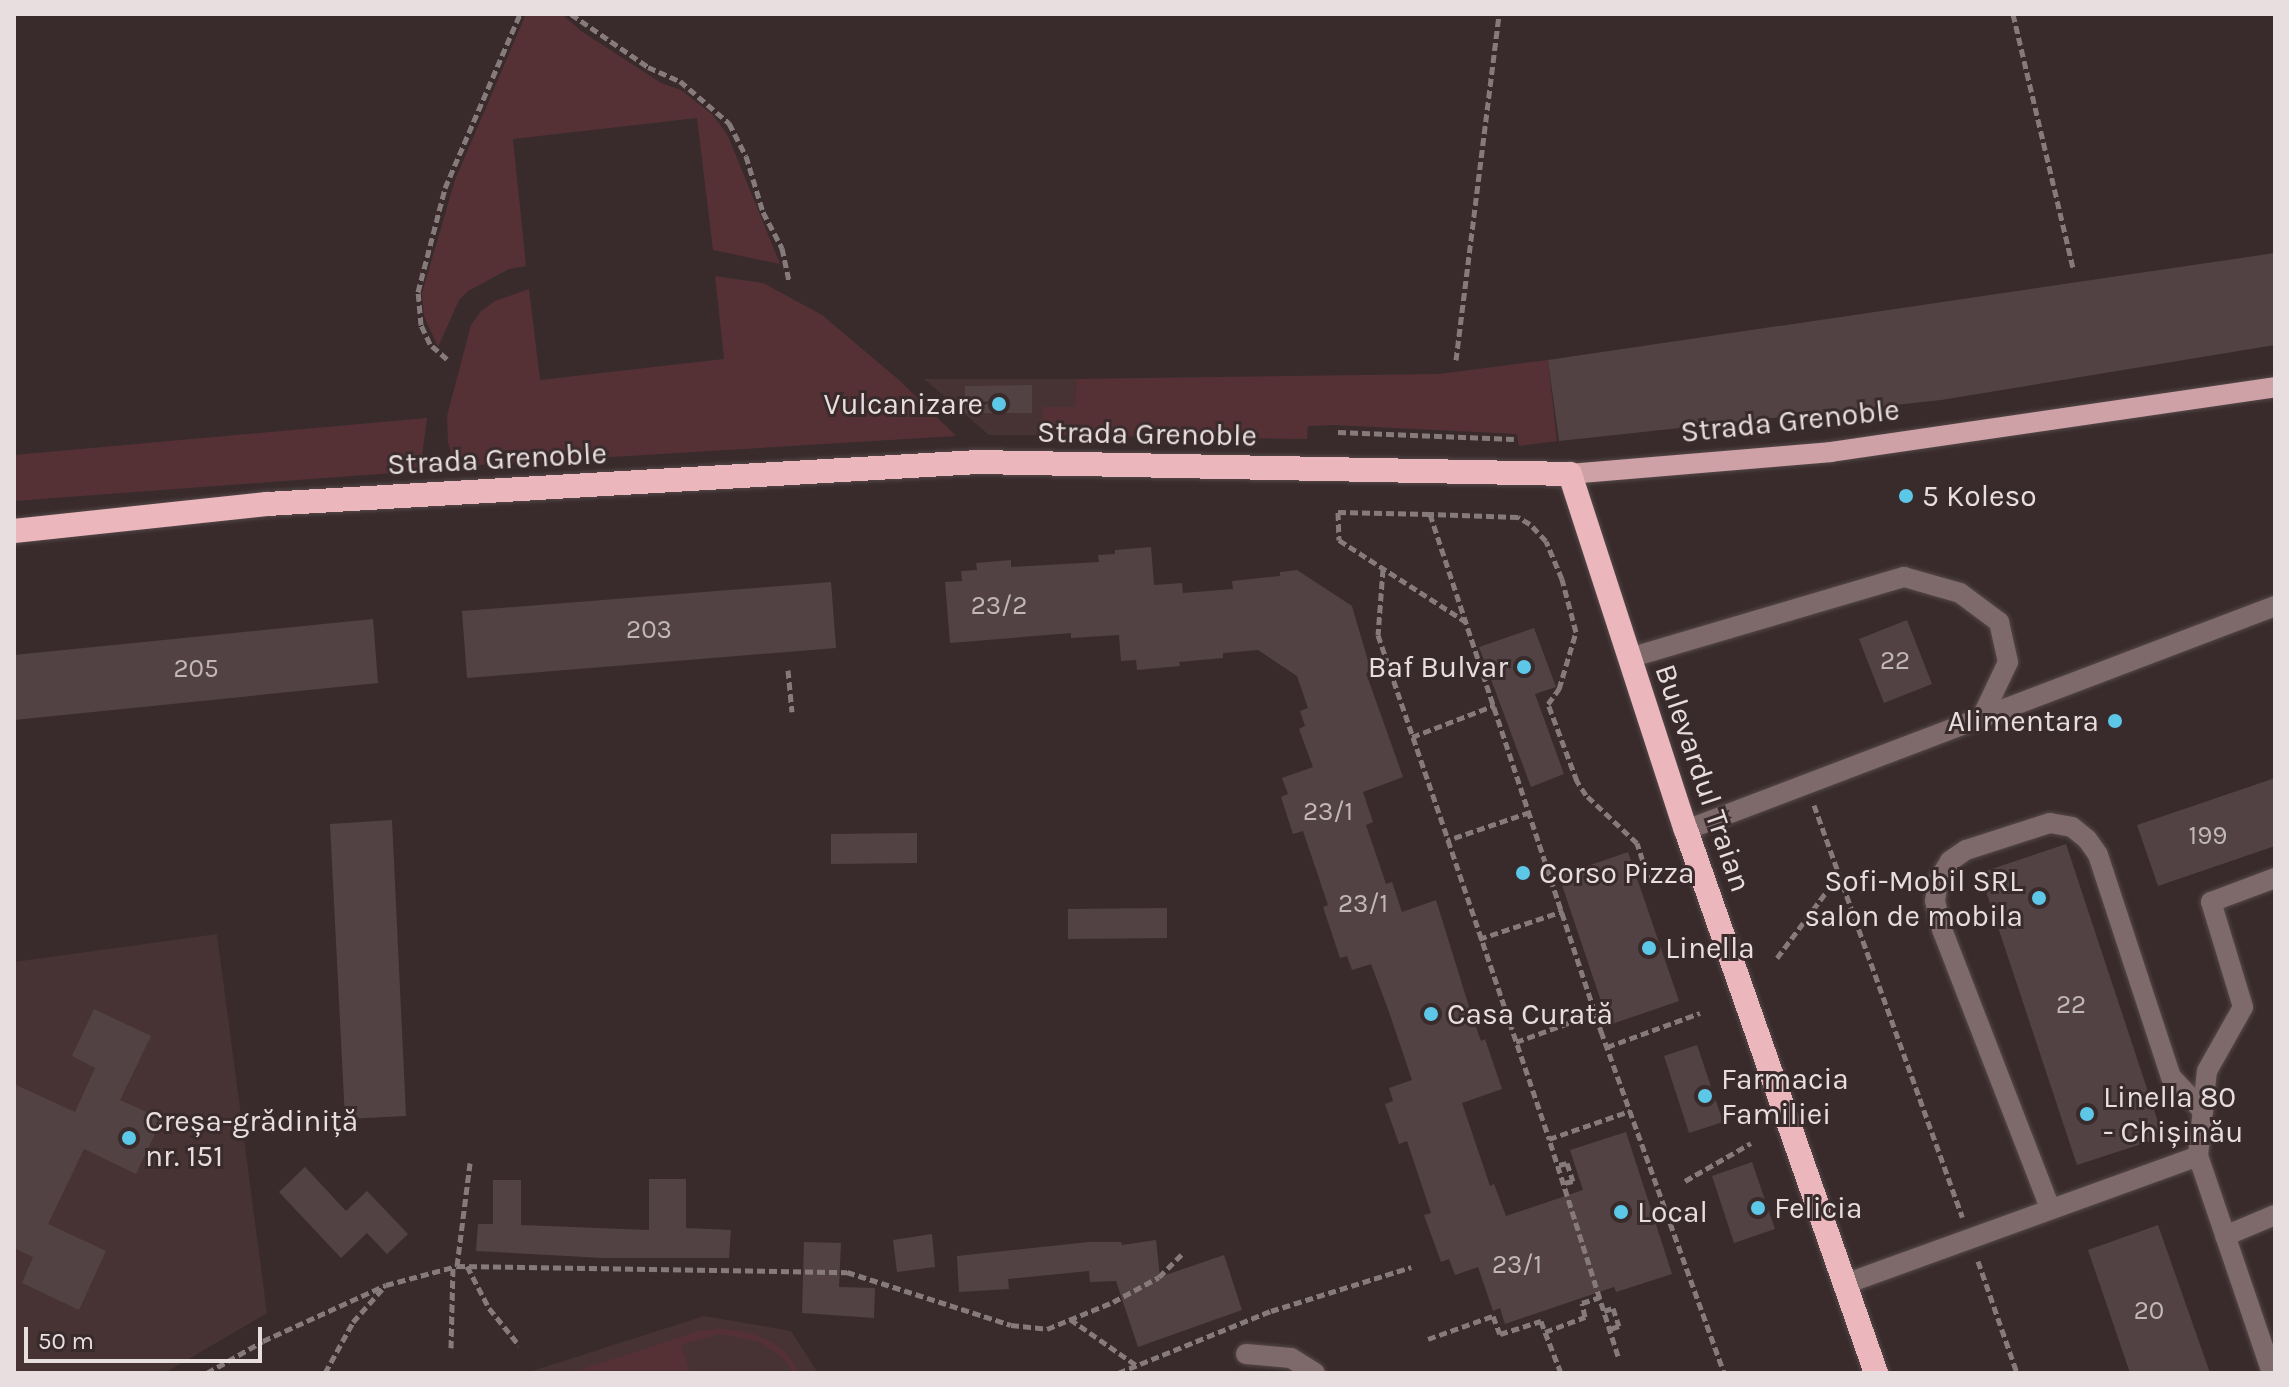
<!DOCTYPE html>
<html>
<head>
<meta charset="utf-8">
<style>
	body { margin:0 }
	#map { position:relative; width:2289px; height:1387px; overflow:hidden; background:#392b2c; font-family:Karla,sans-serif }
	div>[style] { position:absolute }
	.built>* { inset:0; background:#473234 }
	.green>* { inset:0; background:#553136 }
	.building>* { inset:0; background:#524244 }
	.path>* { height:5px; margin-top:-2.5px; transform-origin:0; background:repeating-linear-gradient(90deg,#867a7b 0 8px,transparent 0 12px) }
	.roads { filter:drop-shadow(0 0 2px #554849) drop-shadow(0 0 2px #554849) }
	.minor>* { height:20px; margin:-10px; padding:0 10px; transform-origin:10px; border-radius:10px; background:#7e696b }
	.major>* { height:20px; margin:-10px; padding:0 10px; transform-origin:10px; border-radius:10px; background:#cda1a5 }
	.highway>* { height:24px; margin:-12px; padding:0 12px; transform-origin:12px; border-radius:12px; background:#ecb7bc }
	.dots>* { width:22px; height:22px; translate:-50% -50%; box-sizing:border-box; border:4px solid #392b2c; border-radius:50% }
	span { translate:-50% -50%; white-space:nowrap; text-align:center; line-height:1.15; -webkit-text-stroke:6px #392b2c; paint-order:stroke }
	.number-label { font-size:26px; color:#c2b7b8 }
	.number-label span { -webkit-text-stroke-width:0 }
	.poi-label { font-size:30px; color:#e8dedf }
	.right { translate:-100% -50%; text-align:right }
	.left { translate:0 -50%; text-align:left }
	.street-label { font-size:30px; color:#e8dedf }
	.frame { position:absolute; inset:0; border:16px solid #e8dedf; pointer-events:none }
	.scale { position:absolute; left:24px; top:1327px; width:238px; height:36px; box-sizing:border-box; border:4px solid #e8dedf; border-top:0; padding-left:10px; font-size:24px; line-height:28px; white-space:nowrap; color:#e8dedf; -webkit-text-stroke:6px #392b2c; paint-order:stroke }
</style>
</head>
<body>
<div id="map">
	<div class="built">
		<div style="clip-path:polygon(924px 379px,1076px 379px,1075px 407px,1043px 407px,1043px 435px,989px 435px)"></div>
		<div style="clip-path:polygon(217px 934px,267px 1313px,165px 1373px,14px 1373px,14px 962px)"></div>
		<div style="clip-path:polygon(704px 1316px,791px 1331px,818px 1373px,526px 1373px)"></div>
	</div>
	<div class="green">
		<div style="clip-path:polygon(526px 14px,562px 14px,581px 31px,661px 83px,681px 90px,713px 115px,728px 136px,780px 264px,713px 250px,697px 118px,513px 139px,526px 266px,509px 269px,468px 291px,459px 300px,438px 347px,424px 316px,422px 293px,455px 180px)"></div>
		<div style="clip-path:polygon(715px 276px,763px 283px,822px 315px,899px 380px,956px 436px,462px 466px,454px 463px,448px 442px,447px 416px,471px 325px,481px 311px,495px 301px,529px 289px,540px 380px,724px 359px)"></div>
		<div style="clip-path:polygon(1548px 360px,1557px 441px,1519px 446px,1517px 434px,1334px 425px,1308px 426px,1307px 439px,1043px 435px,1043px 407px,1075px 407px,1076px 379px,1439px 374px)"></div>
		<div style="clip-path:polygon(427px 418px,420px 471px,14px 501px,14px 455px)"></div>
		<div style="clip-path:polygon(726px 1329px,751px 1333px,773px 1343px,787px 1354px,800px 1373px,794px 1373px,781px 1356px,760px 1342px,720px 1334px,681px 1345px,690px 1373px,570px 1373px,702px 1330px)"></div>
	</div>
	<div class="building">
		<div style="clip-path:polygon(2275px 253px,2275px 345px,1941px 400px,1559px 441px,1548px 360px)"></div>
		<div style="clip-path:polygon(1032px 385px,1032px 413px,965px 413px,965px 386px)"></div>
		<div style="clip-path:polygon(1151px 547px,1154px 585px,1182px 583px,1183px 593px,1233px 589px,1232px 581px,1280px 576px,1280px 572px,1297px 570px,1352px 606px,1371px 671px,1366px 673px,1403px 777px,1363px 792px,1373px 822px,1366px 825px,1386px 884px,1392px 882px,1402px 912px,1436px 900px,1470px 1010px,1481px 1041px,1485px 1039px,1502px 1089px,1462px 1103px,1490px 1186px,1494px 1184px,1506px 1216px,1583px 1190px,1570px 1150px,1626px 1132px,1672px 1274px,1616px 1292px,1614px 1287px,1505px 1324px,1500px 1308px,1493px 1311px,1478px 1267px,1455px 1275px,1449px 1259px,1441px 1262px,1424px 1215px,1431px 1213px,1407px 1141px,1399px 1144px,1385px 1104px,1393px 1101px,1389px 1088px,1412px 1080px,1388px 1009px,1371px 964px,1352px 970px,1347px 956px,1340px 958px,1323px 907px,1328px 905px,1303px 831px,1293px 834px,1281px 797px,1288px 794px,1282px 778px,1313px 767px,1299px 729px,1305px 726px,1300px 711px,1308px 708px,1297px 676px,1258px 650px,1223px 653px,1223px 658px,1179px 662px,1180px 666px,1137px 670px,1136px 660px,1121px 661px,1119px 635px,1071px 638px,1071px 633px,950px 643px,945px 582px,962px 581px,961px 571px,977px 570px,976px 563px,1011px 560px,1011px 567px,1099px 562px,1098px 555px,1115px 554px,1115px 550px)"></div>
		<div style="clip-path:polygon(831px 582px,836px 648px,467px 678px,462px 611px)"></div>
		<div style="clip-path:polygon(373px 619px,378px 683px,14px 720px,14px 655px)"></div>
		<div style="clip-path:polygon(1907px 620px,1932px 684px,1884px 703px,1859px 639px)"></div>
		<div style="clip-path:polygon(1534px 628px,1556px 687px,1535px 694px,1564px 774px,1531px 787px,1479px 647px)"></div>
		<div style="clip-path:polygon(2275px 778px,2275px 846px,2158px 886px,2137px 825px)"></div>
		<div style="clip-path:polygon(392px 820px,406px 1116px,345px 1119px,330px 824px)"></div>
		<div style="clip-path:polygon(917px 833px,917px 863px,831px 864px,831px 834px)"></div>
		<div style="clip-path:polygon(2066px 844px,2163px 1137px,2077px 1165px,1980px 873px)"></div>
		<div style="clip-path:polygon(1628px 852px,1679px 1001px,1609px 1025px,1559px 876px)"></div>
		<div style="clip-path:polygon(1167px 908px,1167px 938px,1068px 939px,1068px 909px)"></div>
		<div style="clip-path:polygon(94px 1009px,151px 1036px,120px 1100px,162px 1119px,136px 1174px,84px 1149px,48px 1224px,106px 1251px,79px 1310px,22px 1283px,33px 1257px,14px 1248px,14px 1084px,75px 1112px,95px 1068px,72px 1056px)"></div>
		<div style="clip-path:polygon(1697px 1045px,1723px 1122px,1689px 1133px,1664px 1056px)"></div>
		<div style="clip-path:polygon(1752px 1162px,1775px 1229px,1734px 1243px,1712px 1176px)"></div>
		<div style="clip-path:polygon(305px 1167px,346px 1211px,367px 1191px,408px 1234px,387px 1254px,367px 1233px,341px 1258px,279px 1192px)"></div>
		<div style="clip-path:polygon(649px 1179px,686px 1179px,686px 1228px,731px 1230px,729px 1258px,603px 1258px,476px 1251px,478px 1224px,493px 1224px,493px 1180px,521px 1180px,521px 1225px,649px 1230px)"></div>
		<div style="clip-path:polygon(2158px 1225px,2210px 1373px,2130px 1373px,2088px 1250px)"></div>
		<div style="clip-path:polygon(932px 1234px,935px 1267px,897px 1272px,893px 1240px)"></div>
		<div style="clip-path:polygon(1156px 1240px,1160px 1277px,1224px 1255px,1242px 1310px,1138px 1347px,1116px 1281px,1090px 1282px,1089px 1271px,1008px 1279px,1009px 1289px,959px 1292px,957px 1256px,1089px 1242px,1121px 1242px,1122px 1245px)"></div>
		<div style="clip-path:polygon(804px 1242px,841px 1243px,839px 1287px,875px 1288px,874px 1318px,802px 1313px)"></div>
	</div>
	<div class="path">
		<div style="left:571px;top:14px;width:93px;rotate:34.5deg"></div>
		<div style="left:648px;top:67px;width:35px;rotate:24deg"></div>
		<div style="left:680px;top:81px;width:65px;rotate:40.6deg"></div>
		<div style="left:729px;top:123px;width:37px;rotate:63deg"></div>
		<div style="left:746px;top:156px;width:59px;rotate:73.1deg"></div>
		<div style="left:763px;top:212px;width:41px;rotate:62.2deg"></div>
		<div style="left:782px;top:248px;width:34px;rotate:78deg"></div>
		<div style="left:2013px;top:14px;width:261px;rotate:76.7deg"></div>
		<div style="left:447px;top:359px;width:23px;rotate:-139deg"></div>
		<div style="left:430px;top:344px;width:21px;rotate:-115deg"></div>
		<div style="left:421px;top:325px;width:33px;rotate:-95deg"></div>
		<div style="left:418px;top:292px;width:107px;rotate:-75.4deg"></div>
		<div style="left:445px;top:188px;width:189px;rotate:-66.7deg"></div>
		<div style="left:1456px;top:360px;width:349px;rotate:-82.9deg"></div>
		<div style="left:1338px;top:432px;width:176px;rotate:2.3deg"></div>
		<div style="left:1430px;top:514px;width:92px;rotate:-178.8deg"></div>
		<div style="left:1338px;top:512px;width:28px;rotate:88deg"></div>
		<div style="left:1339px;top:540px;width:153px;rotate:32.8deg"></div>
		<div style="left:1383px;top:569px;width:66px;rotate:94.3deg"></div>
		<div style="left:1378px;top:635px;width:217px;rotate:71.1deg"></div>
		<div style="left:788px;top:670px;width:42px;rotate:84.6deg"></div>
		<div style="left:1412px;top:737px;width:89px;rotate:-21.1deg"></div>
		<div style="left:1814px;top:805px;width:438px;rotate:70.2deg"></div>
		<div style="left:1530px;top:812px;width:87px;rotate:161.1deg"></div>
		<div style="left:1448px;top:840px;width:316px;rotate:71.3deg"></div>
		<div style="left:1650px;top:883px;width:42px;rotate:-108deg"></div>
		<div style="left:1637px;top:843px;width:70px;rotate:-136.7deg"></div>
		<div style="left:1586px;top:795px;width:17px;rotate:-123deg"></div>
		<div style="left:1577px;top:781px;width:82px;rotate:-110.6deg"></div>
		<div style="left:1548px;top:704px;width:19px;rotate:-54deg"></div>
		<div style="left:1559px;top:689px;width:59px;rotate:-73.4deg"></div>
		<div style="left:1576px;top:632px;width:55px;rotate:-104.8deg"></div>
		<div style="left:1562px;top:579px;width:41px;rotate:-112.8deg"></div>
		<div style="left:1546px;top:541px;width:23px;rotate:-133deg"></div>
		<div style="left:1530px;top:524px;width:14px;rotate:-150deg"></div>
		<div style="left:1518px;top:517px;width:88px;rotate:-178deg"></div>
		<div style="left:1430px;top:514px;width:545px;rotate:71.7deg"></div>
		<div style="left:1601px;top:1031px;width:363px;rotate:70.2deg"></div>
		<div style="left:1479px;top:939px;width:89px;rotate:-18.4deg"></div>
		<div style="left:1777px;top:958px;width:107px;rotate:-53.3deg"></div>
		<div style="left:1516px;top:1042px;width:85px;rotate:-19.9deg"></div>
		<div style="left:1607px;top:1047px;width:99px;rotate:-20.1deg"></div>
		<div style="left:1559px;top:1165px;width:8px;rotate:-14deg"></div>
		<div style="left:1567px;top:1163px;width:19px;rotate:72deg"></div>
		<div style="left:1573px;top:1181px;width:9px;rotate:167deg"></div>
		<div style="left:1685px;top:1181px;width:76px;rotate:-29.9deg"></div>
		<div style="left:1978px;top:1261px;width:119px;rotate:70.8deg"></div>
		<div style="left:457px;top:1266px;width:104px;rotate:-82.8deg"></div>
		<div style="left:467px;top:1266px;width:47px;rotate:62.4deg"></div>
		<div style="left:489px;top:1308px;width:48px;rotate:51deg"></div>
		<div style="left:1604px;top:1311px;width:9px;rotate:-18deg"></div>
		<div style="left:1613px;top:1308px;width:19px;rotate:72deg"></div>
		<div style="left:1619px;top:1326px;width:9px;rotate:162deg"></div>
		<div style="left:1070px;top:1319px;width:80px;rotate:34.9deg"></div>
		<div style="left:1545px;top:1332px;width:44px;rotate:68.7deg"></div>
		<div style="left:1428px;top:1339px;width:69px;rotate:-19.5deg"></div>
		<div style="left:1493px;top:1316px;width:19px;rotate:69deg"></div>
		<div style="left:1500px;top:1334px;width:43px;rotate:-17.6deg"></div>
		<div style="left:1541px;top:1321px;width:12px;rotate:70deg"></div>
		<div style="left:1545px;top:1332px;width:43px;rotate:-20.6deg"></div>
		<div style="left:1585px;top:1317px;width:14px;rotate:-102deg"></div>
		<div style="left:1582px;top:1303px;width:19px;rotate:-18deg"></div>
		<div style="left:451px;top:1348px;width:81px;rotate:-88.6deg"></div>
		<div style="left:1618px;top:1356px;width:228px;rotate:-107.6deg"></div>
		<div style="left:1549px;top:1139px;width:86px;rotate:-19.1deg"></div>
		<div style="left:207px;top:1373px;width:64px;rotate:-29.7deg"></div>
		<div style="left:263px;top:1341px;width:135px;rotate:-24.5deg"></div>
		<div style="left:386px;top:1285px;width:73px;rotate:-15deg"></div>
		<div style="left:457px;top:1266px;width:390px;rotate:0.9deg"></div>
		<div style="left:847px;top:1272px;width:172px;rotate:17.9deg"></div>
		<div style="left:1011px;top:1325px;width:36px;rotate:6deg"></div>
		<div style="left:1047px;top:1329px;width:71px;rotate:-22.2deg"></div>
		<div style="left:1113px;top:1302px;width:52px;rotate:-28.5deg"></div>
		<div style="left:1159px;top:1277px;width:35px;rotate:-45deg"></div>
		<div style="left:325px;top:1373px;width:58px;rotate:-61.2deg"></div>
		<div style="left:353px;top:1322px;width:48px;rotate:-48.4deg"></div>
		<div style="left:1118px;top:1373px;width:165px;rotate:-22.1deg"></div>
		<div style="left:1271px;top:1311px;width:147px;rotate:-17.4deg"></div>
	</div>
	<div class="roads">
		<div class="minor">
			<div style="left:1629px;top:658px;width:287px;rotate:-16.4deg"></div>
			<div style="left:1904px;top:577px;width:58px;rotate:15.9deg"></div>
			<div style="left:1960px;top:593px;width:49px;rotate:36.6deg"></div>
			<div style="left:1999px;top:622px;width:41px;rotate:77.3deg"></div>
			<div style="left:2008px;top:662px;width:59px;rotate:115.3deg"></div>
			<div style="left:1686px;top:830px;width:630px;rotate:-20.82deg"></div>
			<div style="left:2050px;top:1208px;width:299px;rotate:-111.2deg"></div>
			<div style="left:1942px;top:929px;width:29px;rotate:-104deg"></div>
			<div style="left:1935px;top:901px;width:20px;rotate:-81deg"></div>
			<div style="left:1938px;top:881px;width:23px;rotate:-59deg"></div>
			<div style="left:1950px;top:861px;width:19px;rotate:-35deg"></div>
			<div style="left:1966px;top:850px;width:88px;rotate:-17.8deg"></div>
			<div style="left:2050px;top:823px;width:22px;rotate:10deg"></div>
			<div style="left:2072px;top:827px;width:19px;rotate:39deg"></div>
			<div style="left:2087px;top:839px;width:19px;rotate:55deg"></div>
			<div style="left:2098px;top:855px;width:234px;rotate:71.8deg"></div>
			<div style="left:2171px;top:1077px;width:47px;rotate:46.7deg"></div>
			<div style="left:2225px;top:1236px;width:54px;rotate:-22.8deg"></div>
			<div style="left:1845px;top:1284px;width:375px;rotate:-19.9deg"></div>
			<div style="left:1246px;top:1354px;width:45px;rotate:5.1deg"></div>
			<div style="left:1291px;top:1358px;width:28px;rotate:32deg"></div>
			<div style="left:2272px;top:1373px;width:229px;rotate:-108.8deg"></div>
			<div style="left:2198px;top:1156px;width:85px;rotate:-84deg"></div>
			<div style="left:2207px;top:1071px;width:73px;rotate:-60.6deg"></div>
			<div style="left:2243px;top:1007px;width:110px;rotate:-106.9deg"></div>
			<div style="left:2211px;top:902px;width:68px;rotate:-20.6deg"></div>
		</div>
		<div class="major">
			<div style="left:1570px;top:474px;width:262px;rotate:-4.8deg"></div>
			<div style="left:1831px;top:452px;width:449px;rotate:-8.3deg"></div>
		</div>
		<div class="highway">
			<div style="left:14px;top:531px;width:254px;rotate:-6.1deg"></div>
			<div style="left:267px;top:504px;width:712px;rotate:-3.38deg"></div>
			<div style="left:978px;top:462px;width:592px;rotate:1.16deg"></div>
			<div style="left:1570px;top:474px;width:374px;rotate:72deg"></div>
			<div style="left:1686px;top:830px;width:575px;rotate:70.71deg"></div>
		</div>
	</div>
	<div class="dots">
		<div style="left:999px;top:404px;background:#5dc7e8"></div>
		<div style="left:1906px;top:496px;background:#5dc7e8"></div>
		<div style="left:1524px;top:667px;background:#5dc7e8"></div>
		<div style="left:2115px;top:721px;background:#5dc7e8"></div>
		<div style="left:1523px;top:873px;background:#5dc7e8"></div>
		<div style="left:2039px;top:898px;background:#5dc7e8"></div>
		<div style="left:1649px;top:948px;background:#5dc7e8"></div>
		<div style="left:1431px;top:1014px;background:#5dc7e8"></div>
		<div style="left:1705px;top:1096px;background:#5dc7e8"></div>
		<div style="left:2087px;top:1114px;background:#5dc7e8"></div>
		<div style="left:129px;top:1138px;background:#5dc7e8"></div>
		<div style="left:1758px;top:1208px;background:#5dc7e8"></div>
		<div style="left:1621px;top:1212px;background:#5dc7e8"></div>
	</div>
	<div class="number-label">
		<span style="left:999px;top:606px">23/2</span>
		<span style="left:649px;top:630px">203</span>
		<span style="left:1895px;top:661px">22</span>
		<span style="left:196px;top:669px">205</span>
		<span style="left:1328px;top:812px">23/1</span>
		<span style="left:2208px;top:836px">199</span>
		<span style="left:1363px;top:904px">23/1</span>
		<span style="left:2071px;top:1005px">22</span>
		<span style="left:1517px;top:1265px">23/1</span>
		<span style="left:2149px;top:1311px">20</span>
	</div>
	<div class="poi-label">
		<span class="right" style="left:983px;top:404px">Vulcanizare</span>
		<span class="left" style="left:1922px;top:496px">5 Koleso</span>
		<span class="right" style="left:1508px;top:667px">Baf Bulvar</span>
		<span class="right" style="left:2099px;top:721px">Alimentara</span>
		<span class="left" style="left:1539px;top:873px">Corso Pizza</span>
		<span class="right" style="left:2023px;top:898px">Sofi-Mobil SRL<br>salon de mobila</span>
		<span class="left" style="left:1665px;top:948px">Linella</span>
		<span class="left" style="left:1447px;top:1014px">Casa Curată</span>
		<span class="left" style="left:1721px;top:1096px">Farmacia<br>Familiei</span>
		<span class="left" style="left:2103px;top:1114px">Linella 80<br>- Chișinău</span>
		<span class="left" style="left:145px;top:1138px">Creșa-grădiniță<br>nr. 151</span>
		<span class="left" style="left:1774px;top:1208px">Felicia</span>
		<span class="left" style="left:1637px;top:1212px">Local</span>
	</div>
	<div class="street-label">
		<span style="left:1790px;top:421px;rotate:-6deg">Strada Grenoble</span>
		<span style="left:1147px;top:434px;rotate:1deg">Strada Grenoble</span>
		<span style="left:497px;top:459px;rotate:-3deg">Strada Grenoble</span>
		<span style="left:1703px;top:778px;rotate:71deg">Bulevardul Traian</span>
	</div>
	<div class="frame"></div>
	<div class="scale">50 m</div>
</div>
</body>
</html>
